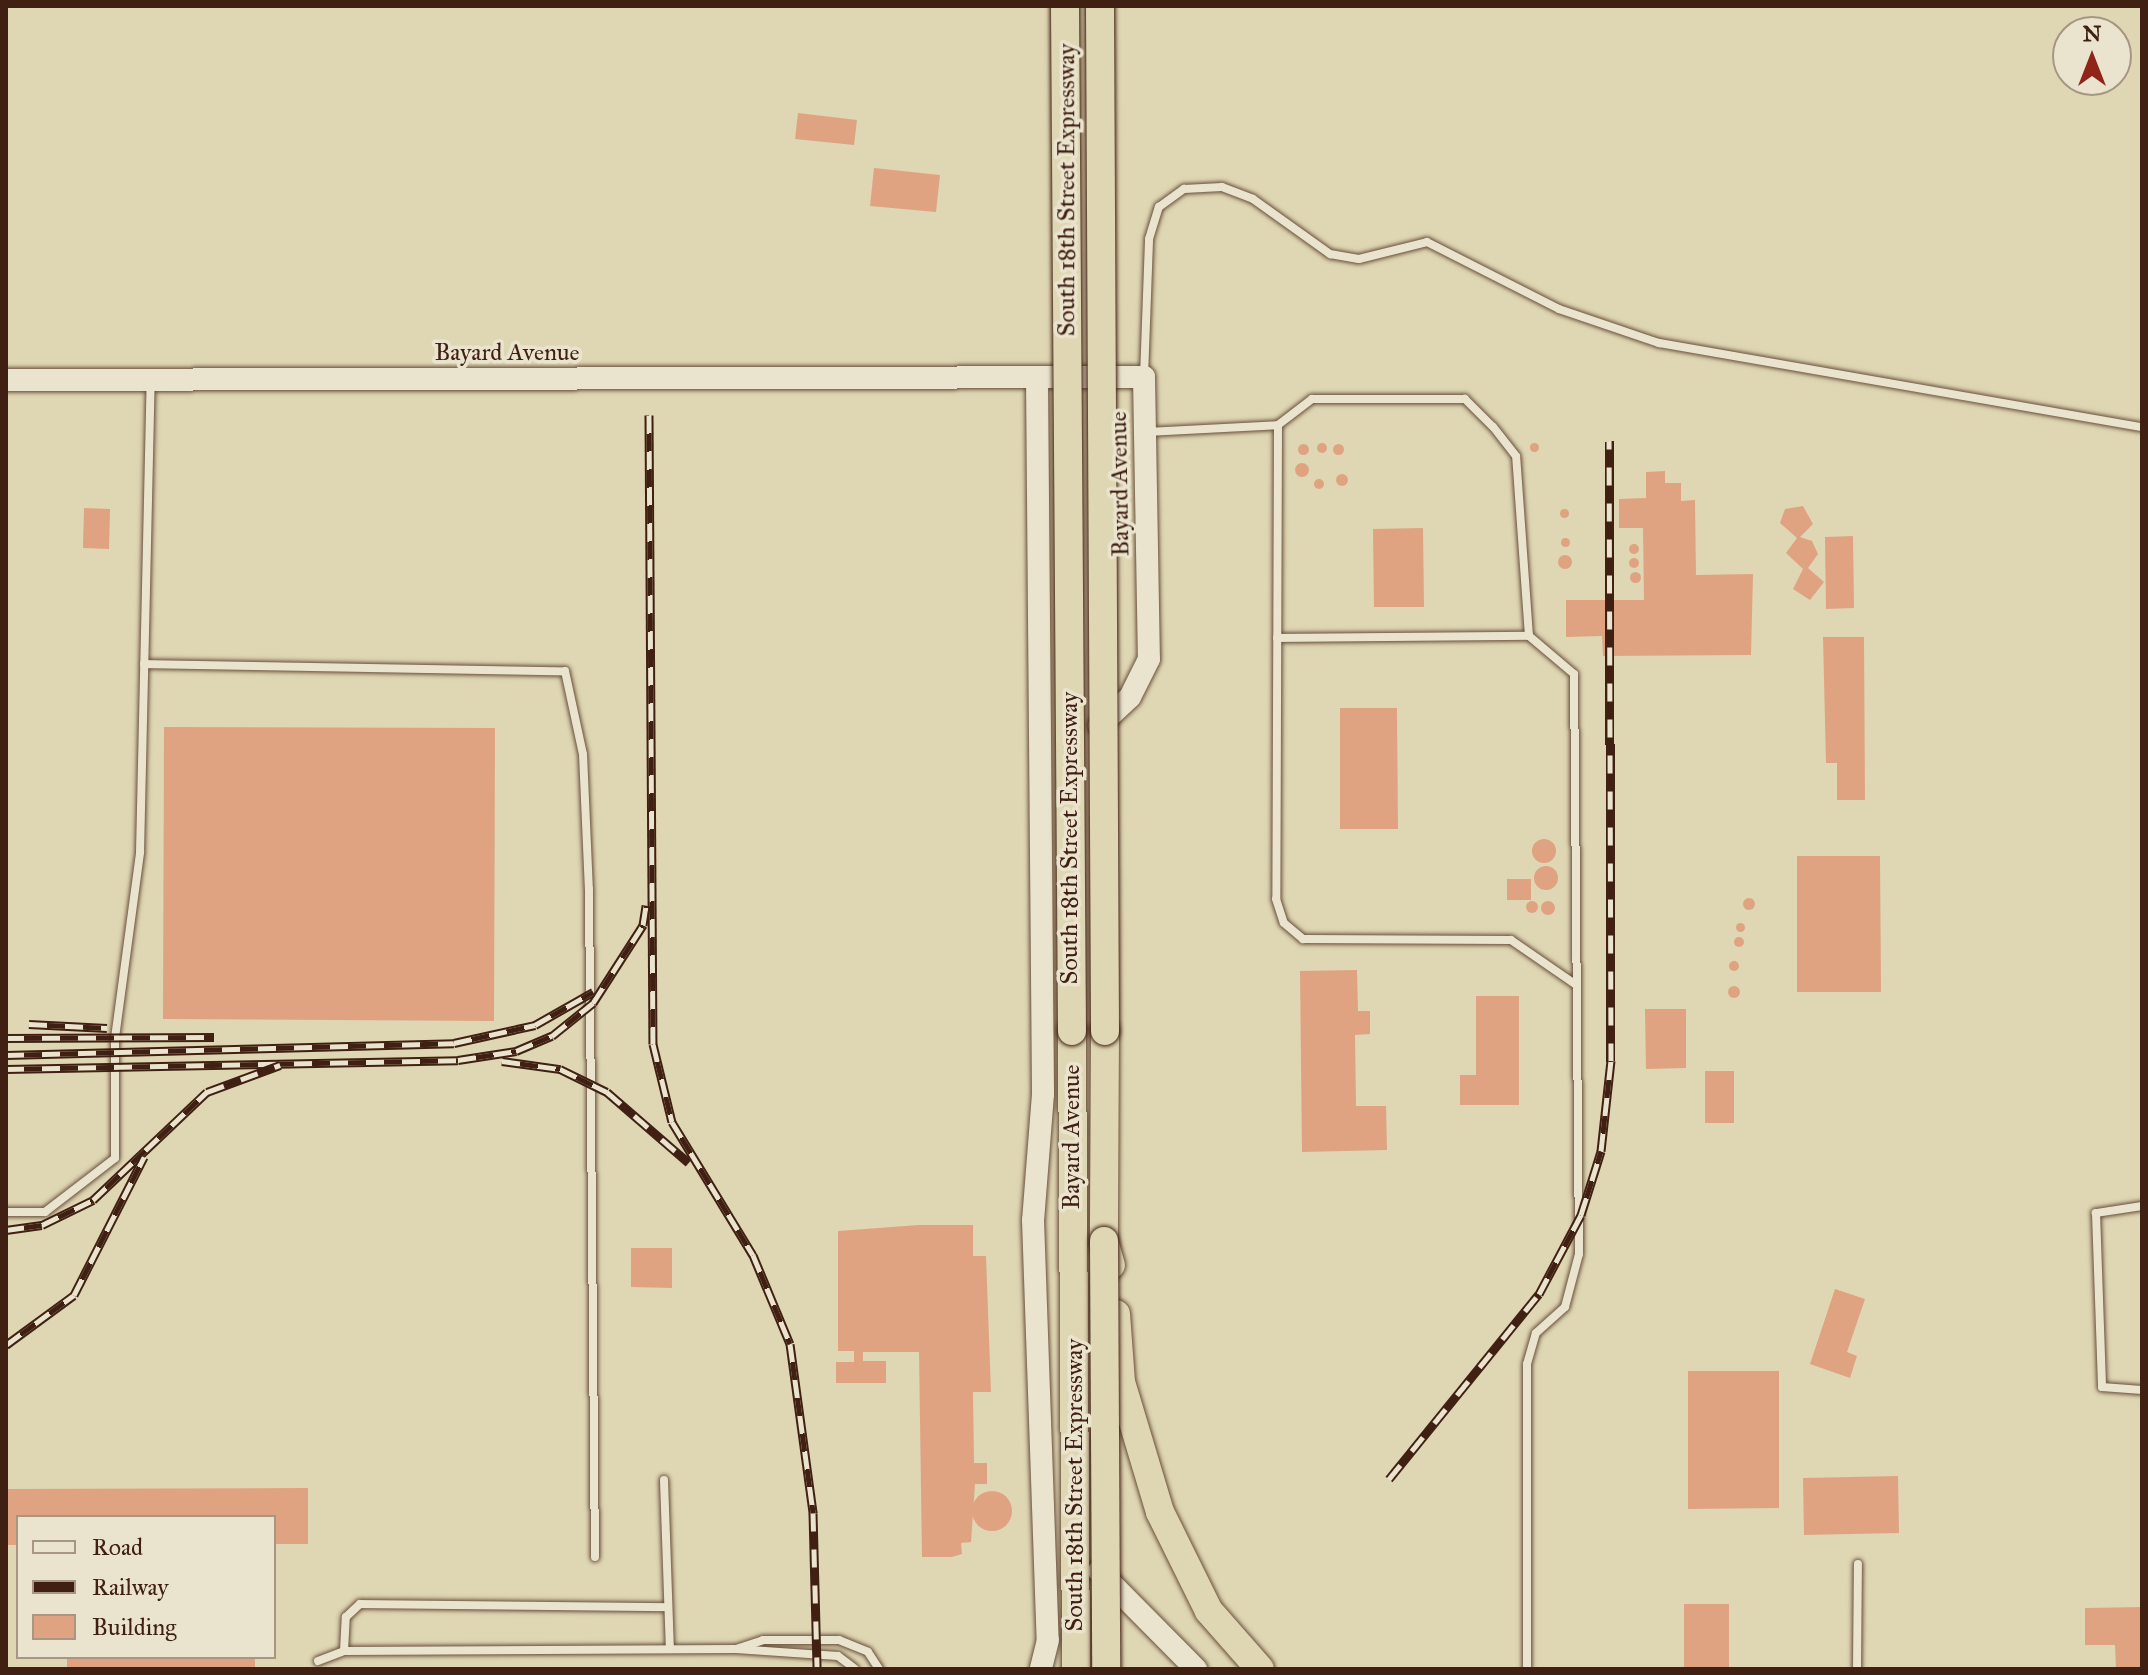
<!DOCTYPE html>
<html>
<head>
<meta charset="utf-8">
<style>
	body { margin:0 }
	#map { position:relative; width:2148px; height:1675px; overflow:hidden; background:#dfd6b3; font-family:"IM FELL Great Primer",serif }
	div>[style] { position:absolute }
	.building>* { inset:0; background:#e0a382 }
	.round { border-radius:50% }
	.roads { filter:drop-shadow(0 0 2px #684e3b) drop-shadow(0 0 2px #684e3b) }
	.lane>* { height:8px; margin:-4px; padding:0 4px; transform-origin:4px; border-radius:4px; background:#eae4ce }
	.secondary>* { height:22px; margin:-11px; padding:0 11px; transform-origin:11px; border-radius:11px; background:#eae4ce }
	.highway>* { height:28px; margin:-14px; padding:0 14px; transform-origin:14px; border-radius:14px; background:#dfd6b3 }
	.rail>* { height:9px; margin-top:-4.5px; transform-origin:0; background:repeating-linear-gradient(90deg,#eae4ce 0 18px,#402013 0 36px); box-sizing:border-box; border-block:2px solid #402013 }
	.bridges { filter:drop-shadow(0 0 2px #402013) drop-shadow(0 0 2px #402013) }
	.highway-bridge>* { height:28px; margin:-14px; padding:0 14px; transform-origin:14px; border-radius:14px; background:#dfd6b3 }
	span { translate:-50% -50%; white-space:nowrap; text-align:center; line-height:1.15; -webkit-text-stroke:7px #eae4ce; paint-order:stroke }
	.street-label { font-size:24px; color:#402013 }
	.frame { position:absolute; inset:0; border:8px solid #402013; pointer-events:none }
	.legend { position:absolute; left:16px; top:1515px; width:260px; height:144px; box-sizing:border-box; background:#eae4ce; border:2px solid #a69683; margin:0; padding:10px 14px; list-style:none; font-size:24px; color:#402013 }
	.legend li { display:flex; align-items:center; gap:16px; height:40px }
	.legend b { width:40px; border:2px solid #a69683 }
	.north { position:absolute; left:2052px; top:16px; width:80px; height:80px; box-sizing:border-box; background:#eae4ce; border:2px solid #a69683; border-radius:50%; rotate:0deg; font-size:22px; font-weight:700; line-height:32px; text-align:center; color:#402013 }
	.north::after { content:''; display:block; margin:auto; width:28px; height:36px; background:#8f2418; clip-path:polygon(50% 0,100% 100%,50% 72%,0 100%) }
</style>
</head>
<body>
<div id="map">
	<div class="building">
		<div style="clip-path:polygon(798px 113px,857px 120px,854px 145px,795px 139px)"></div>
		<div style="clip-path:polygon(874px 168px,940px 175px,936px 212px,870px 206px)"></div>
		<div class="round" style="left:1529.5px;top:442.5px;width:9px;height:9px"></div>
		<div class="round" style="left:1317px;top:443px;width:10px;height:10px"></div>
		<div class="round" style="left:1297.5px;top:443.5px;width:11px;height:11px"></div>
		<div class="round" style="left:1332.5px;top:443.5px;width:11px;height:11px"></div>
		<div class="round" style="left:1295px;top:463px;width:14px;height:14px"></div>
		<div style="clip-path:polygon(1665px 471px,1665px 483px,1681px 483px,1681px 501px,1695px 500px,1696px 575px,1753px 574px,1751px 655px,1603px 656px,1602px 636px,1566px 637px,1566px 600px,1644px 600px,1643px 528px,1619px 528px,1619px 499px,1646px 498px,1646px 472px)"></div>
		<div class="round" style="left:1336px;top:474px;width:12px;height:12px"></div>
		<div class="round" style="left:1314px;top:479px;width:10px;height:10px"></div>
		<div style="clip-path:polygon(1803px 506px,1813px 524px,1800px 537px,1812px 541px,1818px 554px,1808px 568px,1824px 582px,1810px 600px,1793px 589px,1803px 569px,1786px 553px,1797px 538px,1780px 523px,1785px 509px)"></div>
		<div style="clip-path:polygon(84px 508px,110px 509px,109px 549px,83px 548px)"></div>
		<div class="round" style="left:1559.5px;top:508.5px;width:9px;height:9px"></div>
		<div style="clip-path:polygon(1423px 528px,1424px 607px,1374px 607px,1373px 529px)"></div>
		<div style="clip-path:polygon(1853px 536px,1854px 608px,1826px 609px,1825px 537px)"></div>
		<div class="round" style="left:1560.5px;top:537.5px;width:9px;height:9px"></div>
		<div class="round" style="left:1629px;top:544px;width:10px;height:10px"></div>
		<div class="round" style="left:1558px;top:555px;width:14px;height:14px"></div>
		<div class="round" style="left:1629px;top:558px;width:10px;height:10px"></div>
		<div class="round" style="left:1629.5px;top:571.5px;width:11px;height:11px"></div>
		<div style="clip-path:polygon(1823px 637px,1864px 637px,1865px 800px,1837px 800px,1837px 763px,1826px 763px)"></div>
		<div style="clip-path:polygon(1340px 708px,1397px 708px,1398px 829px,1340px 829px)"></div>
		<div style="clip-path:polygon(164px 727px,495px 728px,494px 1021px,163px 1019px)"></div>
		<div class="round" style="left:1532px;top:839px;width:24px;height:24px"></div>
		<div style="clip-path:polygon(1797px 856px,1880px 856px,1881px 992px,1797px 992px)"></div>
		<div class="round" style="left:1534px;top:866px;width:24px;height:24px"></div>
		<div style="clip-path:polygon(1507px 879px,1531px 879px,1531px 900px,1507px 900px)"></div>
		<div class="round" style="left:1743px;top:898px;width:12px;height:12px"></div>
		<div class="round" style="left:1526px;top:901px;width:12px;height:12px"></div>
		<div class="round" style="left:1541px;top:901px;width:14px;height:14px"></div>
		<div class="round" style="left:1735.5px;top:922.5px;width:9px;height:9px"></div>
		<div class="round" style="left:1734px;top:937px;width:10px;height:10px"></div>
		<div class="round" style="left:1729px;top:961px;width:10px;height:10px"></div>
		<div style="clip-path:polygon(1357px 970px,1358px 1011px,1370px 1011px,1370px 1034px,1355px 1035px,1356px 1106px,1386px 1106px,1387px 1150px,1302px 1152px,1300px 971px)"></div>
		<div class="round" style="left:1728px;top:986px;width:12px;height:12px"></div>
		<div style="clip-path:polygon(1476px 996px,1519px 996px,1519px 1105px,1460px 1105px,1460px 1075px,1476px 1075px)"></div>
		<div style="clip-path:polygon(1645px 1009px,1686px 1009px,1686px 1068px,1646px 1069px)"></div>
		<div style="clip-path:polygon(1705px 1071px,1734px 1071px,1734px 1123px,1705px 1123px)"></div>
		<div style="clip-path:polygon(919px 1225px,973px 1225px,973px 1256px,986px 1256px,991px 1392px,973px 1392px,974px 1463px,987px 1463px,987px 1484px,975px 1484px,971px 1542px,961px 1543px,962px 1554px,952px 1557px,922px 1557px,919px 1352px,863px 1352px,863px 1361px,886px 1361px,886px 1383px,836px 1383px,836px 1362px,854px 1362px,854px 1351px,838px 1351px,838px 1231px)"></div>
		<div style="clip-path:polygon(631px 1248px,672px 1248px,672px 1288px,631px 1287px)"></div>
		<div style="clip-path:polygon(1835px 1289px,1865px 1299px,1847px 1352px,1857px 1356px,1850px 1378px,1810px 1364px)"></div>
		<div style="clip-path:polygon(1688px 1371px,1779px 1371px,1779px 1508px,1688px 1509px)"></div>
		<div style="clip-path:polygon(1898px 1476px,1899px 1533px,1804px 1535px,1803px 1478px)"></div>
		<div style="clip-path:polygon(308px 1488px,308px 1544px,274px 1544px,274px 1517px,18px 1517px,18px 1545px,6px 1545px,6px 1489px)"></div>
		<div class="round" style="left:972px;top:1491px;width:40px;height:40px"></div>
		<div style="clip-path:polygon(1684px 1604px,1729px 1604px,1729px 1669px,1684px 1669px)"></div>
		<div style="clip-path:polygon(2142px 1607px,2142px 1669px,2116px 1669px,2115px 1645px,2085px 1645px,2085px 1608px)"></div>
		<div style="clip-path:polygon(67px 1657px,255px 1657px,255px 1669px,67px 1669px)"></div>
	</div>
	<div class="roads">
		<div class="lane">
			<div style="left:1144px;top:377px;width:138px;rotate:-87.9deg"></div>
			<div style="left:1149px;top:239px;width:34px;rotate:-73deg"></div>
			<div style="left:1159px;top:207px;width:31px;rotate:-36deg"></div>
			<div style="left:1184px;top:189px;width:38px;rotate:-3deg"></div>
			<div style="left:1222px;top:187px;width:33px;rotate:21deg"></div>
			<div style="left:1253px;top:199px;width:95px;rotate:35.5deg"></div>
			<div style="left:1330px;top:254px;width:29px;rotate:10deg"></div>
			<div style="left:1359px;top:259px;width:70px;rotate:-14deg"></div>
			<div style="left:1427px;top:242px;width:148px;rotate:26.9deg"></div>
			<div style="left:1559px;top:309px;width:106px;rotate:18.8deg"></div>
			<div style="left:1659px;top:343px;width:490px;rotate:9.9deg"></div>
			<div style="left:1146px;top:432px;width:132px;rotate:-3deg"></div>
			<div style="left:1277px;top:638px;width:252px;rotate:-0.5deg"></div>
			<div style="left:144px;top:664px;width:421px;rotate:1deg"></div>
			<div style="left:565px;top:671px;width:85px;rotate:77.8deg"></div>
			<div style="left:583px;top:754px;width:135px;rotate:87.5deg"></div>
			<div style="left:589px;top:889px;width:668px;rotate:89.49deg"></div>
			<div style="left:2142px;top:1206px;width:47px;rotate:171.3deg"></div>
			<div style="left:2096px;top:1213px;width:174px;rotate:88deg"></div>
			<div style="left:2102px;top:1387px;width:40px;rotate:4.3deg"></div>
			<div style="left:6px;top:1212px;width:39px"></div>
			<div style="left:45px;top:1212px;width:88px;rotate:-37.6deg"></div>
			<div style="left:115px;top:1158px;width:120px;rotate:-90deg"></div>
			<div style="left:115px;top:1038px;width:188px;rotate:-82.3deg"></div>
			<div style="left:140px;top:852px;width:470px;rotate:-88.7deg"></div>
			<div style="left:664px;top:1480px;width:169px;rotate:88deg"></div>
			<div style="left:736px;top:1649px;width:28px;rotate:-18deg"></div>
			<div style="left:763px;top:1640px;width:76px"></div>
			<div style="left:839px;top:1640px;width:31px;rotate:22deg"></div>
			<div style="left:868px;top:1652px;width:20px;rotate:57deg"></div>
			<div style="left:344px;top:1651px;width:34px;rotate:-87deg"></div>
			<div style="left:346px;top:1617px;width:19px;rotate:-43deg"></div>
			<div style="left:360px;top:1604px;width:308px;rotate:0.6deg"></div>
			<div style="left:318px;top:1661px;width:28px;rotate:-21deg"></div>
			<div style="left:344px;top:1651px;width:392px;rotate:-0.3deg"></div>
			<div style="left:736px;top:1649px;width:102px;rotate:3.9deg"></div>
			<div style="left:838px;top:1656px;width:21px;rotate:37deg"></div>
			<div style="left:1527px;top:1669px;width:305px;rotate:-90deg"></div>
			<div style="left:1527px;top:1364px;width:32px;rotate:-74deg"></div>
			<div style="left:1536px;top:1333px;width:39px;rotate:-42deg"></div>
			<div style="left:1565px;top:1307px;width:55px;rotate:-75.2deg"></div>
			<div style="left:1579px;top:1254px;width:580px;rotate:-90.49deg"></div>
			<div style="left:1574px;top:674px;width:59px;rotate:-139.8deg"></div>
			<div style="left:1529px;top:636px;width:180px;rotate:-94.1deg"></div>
			<div style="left:1516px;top:456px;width:37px;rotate:-128deg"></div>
			<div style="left:1493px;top:427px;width:40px;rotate:-135deg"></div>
			<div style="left:1465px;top:399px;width:153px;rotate:180deg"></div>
			<div style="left:1312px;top:399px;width:43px;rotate:142.6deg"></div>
			<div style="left:1278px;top:425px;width:474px;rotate:90.2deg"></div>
			<div style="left:1276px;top:899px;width:25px;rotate:72deg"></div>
			<div style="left:1284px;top:923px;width:25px;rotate:40deg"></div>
			<div style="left:1303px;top:939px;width:208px;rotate:0.3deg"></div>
			<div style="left:1511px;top:940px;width:78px;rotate:34.5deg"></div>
			<div style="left:1857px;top:1669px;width:105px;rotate:-89.5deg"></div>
		</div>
		<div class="secondary">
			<div style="left:1037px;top:377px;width:717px;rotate:89.52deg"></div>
			<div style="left:1043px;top:1094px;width:126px;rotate:94.5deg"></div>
			<div style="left:1033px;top:1220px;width:420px;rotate:88deg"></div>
			<div style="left:1048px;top:1640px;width:30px;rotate:104deg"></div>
			<div style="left:6px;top:380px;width:1138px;rotate:-0.15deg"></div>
			<div style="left:1144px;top:377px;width:282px;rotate:89deg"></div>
			<div style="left:1149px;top:659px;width:42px;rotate:116.6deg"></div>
			<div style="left:1130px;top:697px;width:42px;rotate:136.9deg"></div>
			<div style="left:1099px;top:1571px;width:138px;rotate:45.3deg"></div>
		</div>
		<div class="highway">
			<div style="left:1072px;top:1031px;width:638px;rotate:89.64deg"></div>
			<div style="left:1105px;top:1031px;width:210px;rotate:90.3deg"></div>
			<div style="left:1104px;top:1241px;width:25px;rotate:74deg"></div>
			<div style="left:1116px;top:1314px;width:68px;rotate:85.8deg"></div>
			<div style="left:1121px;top:1382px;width:136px;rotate:73.3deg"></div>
			<div style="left:1160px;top:1512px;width:110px;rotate:63.7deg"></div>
			<div style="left:1209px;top:1611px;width:77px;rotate:48.7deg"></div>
		</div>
	</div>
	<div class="rail">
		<div style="left:649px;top:415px;width:629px;rotate:89.64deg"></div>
		<div style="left:653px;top:1044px;width:80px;rotate:76.3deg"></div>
		<div style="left:672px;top:1122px;width:156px;rotate:58.7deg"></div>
		<div style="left:753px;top:1255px;width:96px;rotate:67.4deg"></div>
		<div style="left:790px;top:1344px;width:171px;rotate:82.2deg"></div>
		<div style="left:813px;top:1513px;width:156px;rotate:88.5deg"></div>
		<div style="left:29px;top:1024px;width:78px;rotate:2.9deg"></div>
		<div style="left:6px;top:1038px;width:208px;rotate:-0.3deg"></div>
		<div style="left:6px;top:1055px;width:448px;rotate:-1.5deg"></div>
		<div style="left:454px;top:1043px;width:83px;rotate:-12.5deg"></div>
		<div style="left:535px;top:1025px;width:67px;rotate:-29.6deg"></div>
		<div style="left:502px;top:1061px;width:59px;rotate:7.9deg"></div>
		<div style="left:560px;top:1069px;width:52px;rotate:26.1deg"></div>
		<div style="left:607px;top:1092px;width:108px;rotate:40.9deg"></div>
		<div style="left:6px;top:1069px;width:452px;rotate:-1.1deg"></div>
		<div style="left:458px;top:1060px;width:59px;rotate:-8.8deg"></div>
		<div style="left:516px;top:1051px;width:39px;rotate:-23deg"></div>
		<div style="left:552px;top:1036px;width:53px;rotate:-38.8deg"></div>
		<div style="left:593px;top:1003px;width:93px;rotate:-57.3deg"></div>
		<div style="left:643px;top:925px;width:20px;rotate:-81deg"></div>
		<div style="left:6px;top:1230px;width:36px;rotate:-8deg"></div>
		<div style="left:42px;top:1225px;width:57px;rotate:-26.1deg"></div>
		<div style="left:93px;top:1200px;width:157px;rotate:-43.5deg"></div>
		<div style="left:207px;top:1092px;width:78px;rotate:-20.3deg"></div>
		<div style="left:6px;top:1345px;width:84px;rotate:-36.3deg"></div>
		<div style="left:74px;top:1295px;width:155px;rotate:-63.1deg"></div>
		<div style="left:1389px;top:1479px;width:238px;rotate:-51deg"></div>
		<div style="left:1539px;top:1294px;width:89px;rotate:-62deg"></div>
		<div style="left:1581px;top:1215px;width:67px;rotate:-72.6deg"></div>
		<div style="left:1601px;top:1151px;width:91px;rotate:-83.7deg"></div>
		<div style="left:1611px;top:1061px;width:620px;rotate:-90.18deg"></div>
	</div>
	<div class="bridges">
		<div class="highway-bridge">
			<div style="left:1065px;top:6px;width:1025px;rotate:89.61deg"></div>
			<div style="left:1100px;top:6px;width:1025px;rotate:89.72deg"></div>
			<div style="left:1104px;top:1241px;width:428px;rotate:89.7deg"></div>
		</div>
	</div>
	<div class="street-label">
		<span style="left:1067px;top:190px;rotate:-90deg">South 18th Street Expressway</span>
		<span style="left:507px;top:353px">Bayard Avenue</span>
		<span style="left:1120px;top:484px;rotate:-91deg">Bayard Avenue</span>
		<span style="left:1070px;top:838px;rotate:-90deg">South 18th Street Expressway</span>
		<span style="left:1072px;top:1137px;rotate:-90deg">Bayard Avenue</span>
		<span style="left:1075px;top:1485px;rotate:-90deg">South 18th Street Expressway</span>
	</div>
	<div class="frame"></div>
	<ul class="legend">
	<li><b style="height:10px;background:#eae4ce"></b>Road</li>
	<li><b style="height:10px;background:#402013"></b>Railway</li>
	<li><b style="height:22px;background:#e0a382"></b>Building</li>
	</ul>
	<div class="north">N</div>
</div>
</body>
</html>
